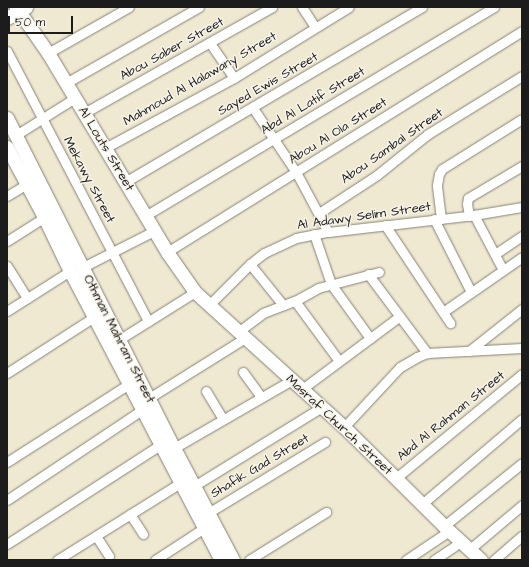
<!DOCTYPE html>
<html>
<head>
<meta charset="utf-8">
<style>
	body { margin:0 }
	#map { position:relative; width:529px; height:567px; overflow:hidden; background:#efe9d2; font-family:"Architects Daughter",sans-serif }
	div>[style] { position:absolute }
	.roads { filter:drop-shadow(0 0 1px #868277) drop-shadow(0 0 1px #868277) }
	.street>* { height:9px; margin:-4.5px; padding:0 4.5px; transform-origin:4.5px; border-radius:4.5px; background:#fff }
	.secondary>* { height:13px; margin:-6.5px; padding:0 6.5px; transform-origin:6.5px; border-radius:6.5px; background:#fff }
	span { translate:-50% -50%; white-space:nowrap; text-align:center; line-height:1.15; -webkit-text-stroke:3px #f7f3e8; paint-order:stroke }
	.street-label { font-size:13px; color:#1c1c1c }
	.frame { position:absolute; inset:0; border:8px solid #1c1c1c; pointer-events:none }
	.scale { position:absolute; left:8px; top:16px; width:65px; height:18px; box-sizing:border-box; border:2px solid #1c1c1c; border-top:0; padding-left:5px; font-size:12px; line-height:14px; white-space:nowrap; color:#1c1c1c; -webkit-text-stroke:3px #f7f3e8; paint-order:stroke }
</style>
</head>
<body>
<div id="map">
	<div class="roads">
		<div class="street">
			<div style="left:302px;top:7px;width:24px;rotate:57deg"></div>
			<div style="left:210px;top:43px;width:42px;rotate:55.6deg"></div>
			<div style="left:7px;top:51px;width:305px;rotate:62.4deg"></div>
			<div style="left:48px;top:53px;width:93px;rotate:-29.6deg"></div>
			<div style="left:66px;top:83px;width:153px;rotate:-29.7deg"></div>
			<div style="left:253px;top:108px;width:77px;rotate:56.1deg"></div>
			<div style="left:296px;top:172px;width:68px;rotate:61.9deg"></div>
			<div style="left:84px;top:113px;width:216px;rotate:-29.4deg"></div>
			<div style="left:16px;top:135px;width:70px;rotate:-32.1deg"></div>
			<div style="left:105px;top:148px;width:147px;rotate:-28.5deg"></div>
			<div style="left:234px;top:78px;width:135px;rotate:-31.7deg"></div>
			<div style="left:125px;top:182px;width:345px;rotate:-30.5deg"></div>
			<div style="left:7px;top:196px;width:23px;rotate:-31deg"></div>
			<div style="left:319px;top:213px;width:69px;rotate:-33.2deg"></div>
			<div style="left:377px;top:175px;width:65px;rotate:-38.8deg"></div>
			<div style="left:428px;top:134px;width:110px;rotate:-31.7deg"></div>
			<div style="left:474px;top:215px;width:62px;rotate:62.2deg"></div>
			<div style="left:145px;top:216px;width:407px;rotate:-30.9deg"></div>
			<div style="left:469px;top:216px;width:12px;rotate:-99deg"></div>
			<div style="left:467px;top:204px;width:6px;rotate:-81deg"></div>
			<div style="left:468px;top:198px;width:63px;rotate:-30.7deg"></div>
			<div style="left:434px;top:219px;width:82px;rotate:63.1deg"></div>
			<div style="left:441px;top:219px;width:34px;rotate:-97deg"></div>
			<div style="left:437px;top:185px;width:11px;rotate:-80deg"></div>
			<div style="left:439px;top:174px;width:6px;rotate:-59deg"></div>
			<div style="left:442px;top:169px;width:94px;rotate:-32deg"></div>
			<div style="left:385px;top:225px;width:118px;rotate:56.4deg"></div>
			<div style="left:314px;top:234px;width:53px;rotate:71.2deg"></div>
			<div style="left:331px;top:284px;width:67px;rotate:54.2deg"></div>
			<div style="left:7px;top:241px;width:49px;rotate:-32.4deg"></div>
			<div style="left:167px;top:252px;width:418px;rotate:-31.9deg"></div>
			<div style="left:495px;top:254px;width:32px;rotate:-34deg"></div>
			<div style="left:250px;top:264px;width:53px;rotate:51.2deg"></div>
			<div style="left:7px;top:266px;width:38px;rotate:58deg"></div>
			<div style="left:83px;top:267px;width:80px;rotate:-26.9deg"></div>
			<div style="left:368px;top:274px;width:99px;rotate:53.2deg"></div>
			<div style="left:295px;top:301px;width:74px;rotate:53.7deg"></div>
			<div style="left:209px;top:305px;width:58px;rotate:-45deg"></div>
			<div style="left:250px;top:264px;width:18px;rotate:-38deg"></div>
			<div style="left:264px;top:253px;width:35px;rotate:-25deg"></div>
			<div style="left:296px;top:238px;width:33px;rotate:-11deg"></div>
			<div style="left:328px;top:232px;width:147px;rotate:-6.6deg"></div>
			<div style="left:474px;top:215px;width:49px;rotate:-9.5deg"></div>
			<div style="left:7px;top:311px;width:75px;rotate:-32.4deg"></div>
			<div style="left:443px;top:312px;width:96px;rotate:-34.8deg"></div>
			<div style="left:238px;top:332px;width:31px;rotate:-37deg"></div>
			<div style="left:263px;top:313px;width:34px;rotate:-21deg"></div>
			<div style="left:295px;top:301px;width:26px;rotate:-29deg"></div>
			<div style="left:318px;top:288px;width:63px;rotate:-14.7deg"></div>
			<div style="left:120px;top:339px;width:89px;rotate:-32.1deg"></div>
			<div style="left:469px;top:351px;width:68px;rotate:-38.4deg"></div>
			<div style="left:243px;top:372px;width:31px;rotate:54deg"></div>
			<div style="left:7px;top:373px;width:103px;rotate:-32.8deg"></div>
			<div style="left:302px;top:389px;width:122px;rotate:-36.7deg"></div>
			<div style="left:206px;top:391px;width:33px;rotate:59deg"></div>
			<div style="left:149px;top:398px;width:113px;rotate:-32deg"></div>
			<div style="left:344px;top:427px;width:82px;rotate:-47deg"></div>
			<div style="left:400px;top:367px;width:20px;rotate:-30deg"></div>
			<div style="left:417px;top:357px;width:11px;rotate:-22deg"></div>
			<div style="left:427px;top:353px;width:95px;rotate:-3deg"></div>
			<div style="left:174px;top:448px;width:136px;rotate:-30deg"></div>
			<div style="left:7px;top:462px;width:145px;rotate:-32.6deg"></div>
			<div style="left:396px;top:478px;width:163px;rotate:-39.5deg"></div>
			<div style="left:194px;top:486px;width:150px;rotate:-31.7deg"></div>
			<div style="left:7px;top:500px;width:162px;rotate:-33.7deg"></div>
			<div style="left:422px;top:504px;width:131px;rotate:-40.4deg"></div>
			<div style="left:208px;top:513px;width:137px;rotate:-31.3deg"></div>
			<div style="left:130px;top:514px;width:24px;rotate:57deg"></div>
			<div style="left:444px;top:526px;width:100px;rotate:-38.9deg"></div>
			<div style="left:96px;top:536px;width:24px;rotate:57deg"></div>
			<div style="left:7px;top:544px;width:182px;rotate:-32.9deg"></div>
			<div style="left:470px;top:549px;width:68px;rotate:-40.2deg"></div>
			<div style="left:57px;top:560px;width:145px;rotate:-32deg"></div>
			<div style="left:155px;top:560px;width:59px;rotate:-33.1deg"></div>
			<div style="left:249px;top:560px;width:91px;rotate:-31.9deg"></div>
			<div style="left:406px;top:560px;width:52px;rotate:-34deg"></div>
			<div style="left:434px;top:560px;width:32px;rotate:-34deg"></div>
			<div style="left:494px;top:560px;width:37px;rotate:-41deg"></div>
		</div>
		<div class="secondary">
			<div style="left:16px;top:7px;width:56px;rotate:55.2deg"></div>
			<div style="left:48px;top:53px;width:232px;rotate:59.1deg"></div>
			<div style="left:167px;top:252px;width:49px;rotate:55deg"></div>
			<div style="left:195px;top:292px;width:201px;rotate:42.2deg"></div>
			<div style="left:344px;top:427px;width:141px;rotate:44.7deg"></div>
			<div style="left:444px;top:526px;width:50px;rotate:42.6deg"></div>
			<div style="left:7px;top:18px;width:22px;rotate:-30deg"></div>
			<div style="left:7px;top:118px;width:370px;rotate:63.2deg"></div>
			<div style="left:174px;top:448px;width:127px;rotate:62.2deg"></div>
			<div style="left:7px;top:147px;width:79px;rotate:62.1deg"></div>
			<div style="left:44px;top:217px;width:60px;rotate:64.3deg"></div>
			<div style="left:70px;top:271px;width:326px;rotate:62.4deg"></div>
		</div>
	</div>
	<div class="street-label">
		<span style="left:172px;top:49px;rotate:-29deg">Abou Saber Street</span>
		<span style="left:200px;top:79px;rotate:-30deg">Mahmoud Al Halawany Street</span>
		<span style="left:268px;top:84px;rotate:-30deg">Sayed Ewis Street</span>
		<span style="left:313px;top:101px;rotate:-31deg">Abd Al Latif Street</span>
		<span style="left:338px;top:131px;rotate:-32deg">Abou Al Ola Street</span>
		<span style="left:392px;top:146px;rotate:-35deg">Abou Sambal Street</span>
		<span style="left:106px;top:149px;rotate:59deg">Al Louts Street</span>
		<span style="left:89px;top:180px;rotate:62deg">Mekawy Street</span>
		<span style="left:364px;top:216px;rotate:-8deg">Al Adawy Selim Street</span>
		<span style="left:119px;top:339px;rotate:63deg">Othman Mahram Street</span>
		<span style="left:451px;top:416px;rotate:-39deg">Abd Al Rahman Street</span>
		<span style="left:339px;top:425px;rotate:43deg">Masraf Church Street</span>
		<span style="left:260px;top:466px;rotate:-31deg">Shafik Gad Street</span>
	</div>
	<div class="frame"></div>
	<div class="scale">50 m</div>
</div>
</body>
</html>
